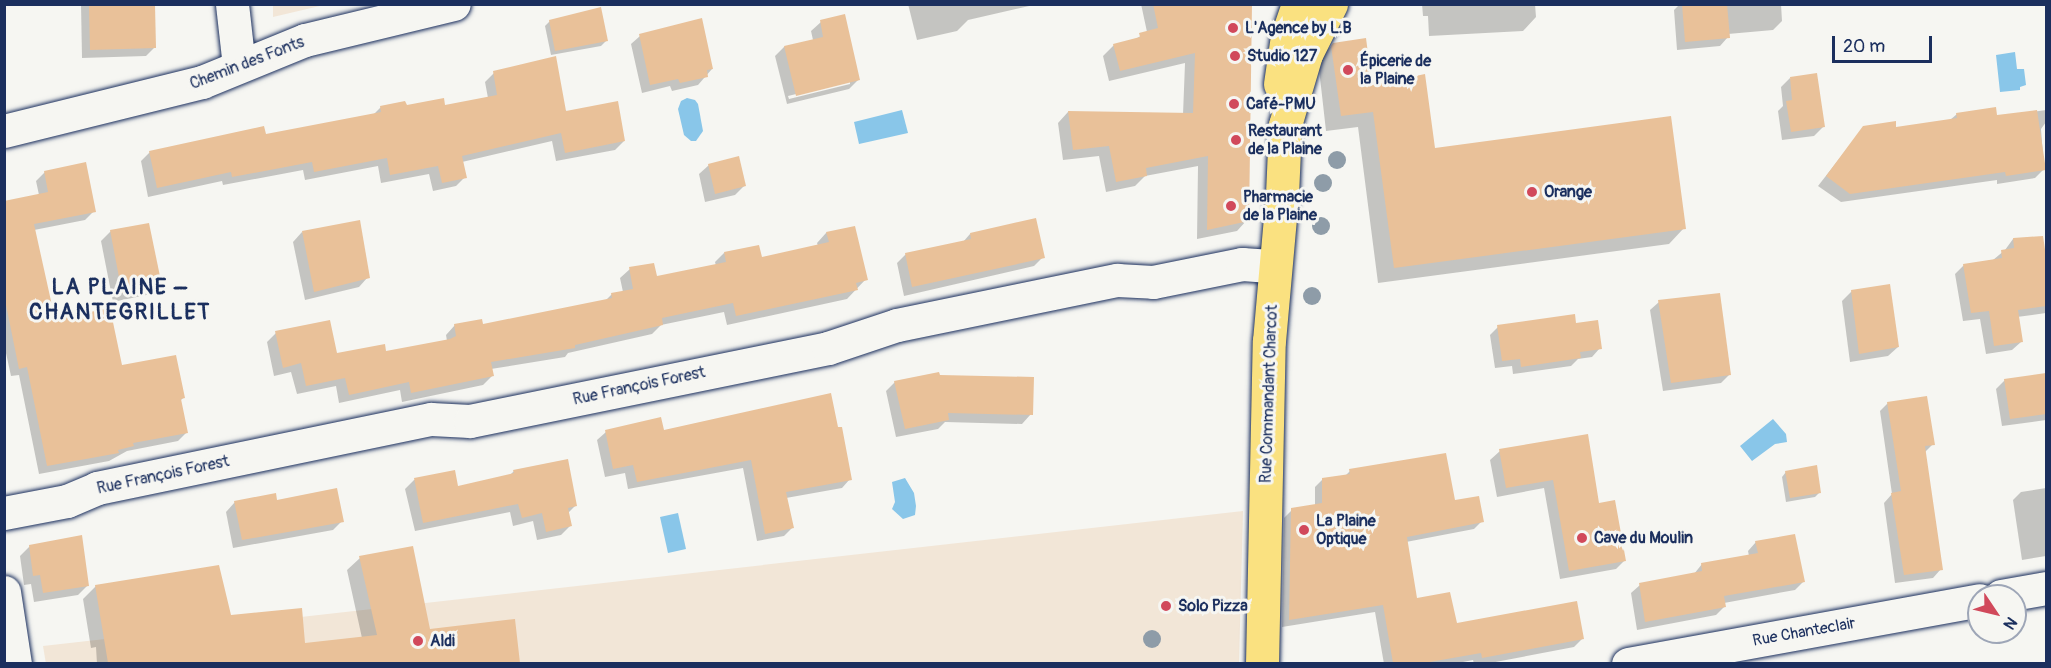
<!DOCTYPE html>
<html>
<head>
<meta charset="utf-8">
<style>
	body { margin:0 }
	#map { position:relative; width:2051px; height:668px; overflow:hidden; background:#f6f6f2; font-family:Pangolin,sans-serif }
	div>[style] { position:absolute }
	.built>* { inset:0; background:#f2e6d7 }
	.water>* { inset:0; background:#89c6e9 }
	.shadow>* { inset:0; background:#0003 }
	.building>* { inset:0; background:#e9c199 }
	.roads { filter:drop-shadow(0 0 2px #1b2f5e) drop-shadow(0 0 2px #1b2f5e) }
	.minor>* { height:33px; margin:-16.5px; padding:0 16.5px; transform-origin:16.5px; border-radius:16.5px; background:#f6f6f2 }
	.major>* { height:33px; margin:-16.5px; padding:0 16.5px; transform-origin:16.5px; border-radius:16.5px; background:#fae180 }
	.trees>* { width:18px; height:18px; margin:-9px; border-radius:50%; background:#8e9ca8 }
	.dots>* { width:16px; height:16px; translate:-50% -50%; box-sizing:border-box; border:3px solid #f6f6f2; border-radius:50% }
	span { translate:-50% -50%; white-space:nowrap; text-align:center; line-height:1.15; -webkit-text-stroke:6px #f6f6f2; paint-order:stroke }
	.poi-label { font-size:16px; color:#1b2f5e; font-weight:700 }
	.left { translate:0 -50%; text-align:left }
	.street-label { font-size:16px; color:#1b2f5e }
	.district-label { font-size:22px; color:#1b2f5e; font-weight:700; letter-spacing:1.5px }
	.frame { position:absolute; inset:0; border:6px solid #1b2f5e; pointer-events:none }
	.north { position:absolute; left:1967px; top:584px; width:60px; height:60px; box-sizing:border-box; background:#f6f6f2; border:2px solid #9ea6b7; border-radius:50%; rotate:125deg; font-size:16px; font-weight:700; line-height:24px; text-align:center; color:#1b2f5e }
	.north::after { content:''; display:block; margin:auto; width:21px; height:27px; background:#d1495b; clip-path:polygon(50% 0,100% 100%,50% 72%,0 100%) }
	.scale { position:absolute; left:1832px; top:36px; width:100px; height:27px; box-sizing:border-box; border:3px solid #1b2f5e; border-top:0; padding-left:8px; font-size:18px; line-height:21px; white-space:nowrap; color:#1b2f5e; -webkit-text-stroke:4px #f6f6f2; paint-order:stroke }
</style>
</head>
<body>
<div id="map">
	<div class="built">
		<div style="clip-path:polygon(273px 5px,273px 4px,324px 5px,273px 17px)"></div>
		<div style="clip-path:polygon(1243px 511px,1239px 663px,46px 664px,43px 646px)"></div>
	</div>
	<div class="water">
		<div style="clip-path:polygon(2015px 52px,2017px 69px,2024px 69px,2026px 85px,2020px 87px,2020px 90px,2000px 92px,1996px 55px)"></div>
		<div style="clip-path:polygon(687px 98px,695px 100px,698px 104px,703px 131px,696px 141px,691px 141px,684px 135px,678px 109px,681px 101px)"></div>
		<div style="clip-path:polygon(902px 110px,908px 133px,859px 144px,854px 122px)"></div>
		<div style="clip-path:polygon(1773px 419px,1786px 434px,1787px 442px,1775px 444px,1752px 461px,1740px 446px)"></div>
		<div style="clip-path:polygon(905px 478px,914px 493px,916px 506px,915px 515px,903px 519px,892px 509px,895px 502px,892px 482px)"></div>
		<div style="clip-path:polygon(678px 513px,686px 549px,668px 553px,660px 517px)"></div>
	</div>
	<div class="shadow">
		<div style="clip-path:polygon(81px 4px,153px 4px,154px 48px,146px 56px,82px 58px)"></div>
		<div style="clip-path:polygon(908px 4px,1038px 4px,968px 20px,957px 31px,917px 40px)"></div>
		<div style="clip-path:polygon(1141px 4px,1251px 4px,1247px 220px,1237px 231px,1197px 239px,1198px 166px,1145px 176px,1135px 186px,1106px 192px,1099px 156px,1063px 160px,1058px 123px,1068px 112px,1183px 114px,1185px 63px,1109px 81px,1103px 56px,1114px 45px,1134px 40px,1147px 32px)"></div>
		<div style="clip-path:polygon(1422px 4px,1535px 4px,1536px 17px,1523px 31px,1429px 36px,1428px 16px,1423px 16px)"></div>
		<div style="clip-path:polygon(1680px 4px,1781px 4px,1782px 21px,1773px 30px,1728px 34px,1728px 37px,1720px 46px,1677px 50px,1674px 10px)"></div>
		<div style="clip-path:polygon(550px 21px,606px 41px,601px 46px,551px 55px,545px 26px)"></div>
		<div style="clip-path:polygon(evenodd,821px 22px,859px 79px,849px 89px,787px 104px,775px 56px,784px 47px,813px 40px,811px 31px,821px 22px,850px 81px,850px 84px,789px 99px,788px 96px,850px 81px)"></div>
		<div style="clip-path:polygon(640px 36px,712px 69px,698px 85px,672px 91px,670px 86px,642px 93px,631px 44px)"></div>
		<div style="clip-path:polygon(1333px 44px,1370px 87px,1433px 149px,1684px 228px,1669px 244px,1378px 283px,1358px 127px,1326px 131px,1318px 60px)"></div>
		<div style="clip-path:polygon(494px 73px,624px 141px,615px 150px,556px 161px,552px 141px,462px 162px,465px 177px,456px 186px,433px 191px,429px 174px,381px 183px,378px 166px,305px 180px,303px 170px,223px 185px,222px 181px,148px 197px,141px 161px,150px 152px,265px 136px,373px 115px,381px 107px,444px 107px,488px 98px,485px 82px)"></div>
		<div style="clip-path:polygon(1790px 78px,1823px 127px,1814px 136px,1782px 140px,1778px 111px,1783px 106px,1781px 87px)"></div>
		<div style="clip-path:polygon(2046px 110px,2046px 122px,2041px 129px,2044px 169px,2035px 178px,1997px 184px,1997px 180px,1841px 202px,1818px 186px,1864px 127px,1895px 129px,1950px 120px,1957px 114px,1996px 117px)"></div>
		<div style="clip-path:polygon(709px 165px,744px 186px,735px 195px,705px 202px,699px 174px)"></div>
		<div style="clip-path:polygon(45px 172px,94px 211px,85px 220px,34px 230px,54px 321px,121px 367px,183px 398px,180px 401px,186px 433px,178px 441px,127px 451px,109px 461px,39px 474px,19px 375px,11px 376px,4px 344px,4px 202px,39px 195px,36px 181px)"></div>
		<div style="clip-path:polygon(854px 227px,866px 279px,847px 299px,727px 325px,724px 312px,661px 325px,652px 334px,568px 353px,565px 357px,491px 369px,492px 376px,483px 385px,402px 402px,400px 390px,339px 403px,336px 386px,297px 394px,291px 372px,274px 376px,267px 342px,276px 333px,335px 355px,385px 352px,447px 341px,446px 335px,455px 325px,482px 326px,605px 301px,612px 294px,623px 292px,620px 278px,630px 269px,656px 278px,716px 266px,715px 262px,724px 253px,760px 259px,818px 246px,817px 243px,826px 233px)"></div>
		<div style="clip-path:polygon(111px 231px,160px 285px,151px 294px,113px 302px,101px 241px)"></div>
		<div style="clip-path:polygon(302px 232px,368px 277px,359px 287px,305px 300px,293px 242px)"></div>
		<div style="clip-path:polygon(970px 234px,1043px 257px,1034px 266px,904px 296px,897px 263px,906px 254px,963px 242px)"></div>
		<div style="clip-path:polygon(2042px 237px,2046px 266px,2046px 313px,2017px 317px,2021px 342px,2012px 350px,1986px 354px,1980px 319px,1963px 321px,1955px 274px,1964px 265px,1993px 260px,2005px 250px,2013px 239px)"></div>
		<div style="clip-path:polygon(1852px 291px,1898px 347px,1888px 356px,1850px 362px,1842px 301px)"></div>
		<div style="clip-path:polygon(1659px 302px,1730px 374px,1721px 383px,1663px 391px,1650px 310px)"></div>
		<div style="clip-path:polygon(1575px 325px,1600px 348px,1592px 357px,1578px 359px,1571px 366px,1513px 374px,1512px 366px,1495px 368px,1490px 335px,1498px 327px)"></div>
		<div style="clip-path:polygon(2046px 374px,2046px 420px,2002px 426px,1996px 389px,2005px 380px)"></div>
		<div style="clip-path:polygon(938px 376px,1031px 414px,1022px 424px,945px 422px,938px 429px,896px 437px,886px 391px,895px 382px)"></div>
		<div style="clip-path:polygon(1888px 403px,1933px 444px,1924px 453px,1941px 569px,1933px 578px,1895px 583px,1884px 503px,1892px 494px,1880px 411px)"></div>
		<div style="clip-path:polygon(606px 432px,850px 479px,842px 488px,786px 498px,792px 528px,784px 536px,757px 541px,743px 468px,628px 489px,625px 473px,605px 477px,597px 440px)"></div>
		<div style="clip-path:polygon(1586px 436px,1598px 505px,1625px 560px,1616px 569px,1560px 579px,1544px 488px,1497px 497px,1490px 460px,1500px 451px)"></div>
		<div style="clip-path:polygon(514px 471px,575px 506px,568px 513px,570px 526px,561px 535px,537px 540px,533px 521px,513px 526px,510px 512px,415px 531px,405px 489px,414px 480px,454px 472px,457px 488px,509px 476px)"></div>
		<div style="clip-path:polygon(1350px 471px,1454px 502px,1482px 521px,1474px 529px,1406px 542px,1415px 599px,1456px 625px,1582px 639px,1574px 647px,1485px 664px,1474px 664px,1473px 660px,1453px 664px,1384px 664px,1375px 612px,1282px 627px,1284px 518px,1292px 510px,1315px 505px,1315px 487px,1323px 479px,1344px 477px)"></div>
		<div style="clip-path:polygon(1786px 472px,1820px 492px,1815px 497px,1786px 502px,1782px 477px)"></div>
		<div style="clip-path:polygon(2046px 488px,2046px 556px,2022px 560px,2013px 500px,2021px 492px)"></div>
		<div style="clip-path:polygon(235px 502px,276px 502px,342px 521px,333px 530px,233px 548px,226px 512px)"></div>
		<div style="clip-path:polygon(1756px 542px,1803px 582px,1795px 590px,1724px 603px,1725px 606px,1716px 615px,1637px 630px,1631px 593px,1640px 585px,1694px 574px,1702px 564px,1749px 556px,1748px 551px)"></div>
		<div style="clip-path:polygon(30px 546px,88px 585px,78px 595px,34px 602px,31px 584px,24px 585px,20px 556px)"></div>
		<div style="clip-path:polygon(360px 558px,429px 631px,513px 621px,519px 664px,97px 664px,96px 647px,91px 648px,83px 599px,96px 586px,230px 616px,304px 645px,362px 638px,347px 570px)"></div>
	</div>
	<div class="building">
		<div style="clip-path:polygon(1153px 4px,1252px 4px,1249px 221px,1207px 230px,1208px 156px,1146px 168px,1147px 176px,1116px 182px,1109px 146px,1073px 150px,1068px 111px,1193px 113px,1195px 53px,1120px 71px,1113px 44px,1140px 37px,1139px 33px,1158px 28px)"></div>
		<div style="clip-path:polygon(1682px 4px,1727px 4px,1730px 38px,1685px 42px)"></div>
		<div style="clip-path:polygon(155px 5px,156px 48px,90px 50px,89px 6px)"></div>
		<div style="clip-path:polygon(601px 7px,608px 41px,555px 51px,549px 20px)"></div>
		<div style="clip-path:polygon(845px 14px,860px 80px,796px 96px,784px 46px,823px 37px,820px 20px)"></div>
		<div style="clip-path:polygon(702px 18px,713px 69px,707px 70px,708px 77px,680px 83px,678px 79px,650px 85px,639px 34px)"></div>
		<div style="clip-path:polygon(1366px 38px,1372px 85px,1425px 74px,1435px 148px,1671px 116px,1686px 229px,1394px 268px,1373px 112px,1341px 116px,1331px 46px,1333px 43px)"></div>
		<div style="clip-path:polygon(556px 56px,566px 111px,618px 101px,625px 141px,565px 153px,561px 133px,462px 156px,467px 178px,442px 183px,438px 166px,390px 175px,387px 158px,314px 172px,312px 162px,232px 177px,231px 172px,157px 188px,149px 151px,264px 126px,266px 134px,381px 112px,380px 106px,405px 101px,407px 105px,444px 98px,445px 105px,497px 95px,493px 71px)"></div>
		<div style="clip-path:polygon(1817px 73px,1825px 127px,1791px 132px,1786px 101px,1792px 100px,1790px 77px)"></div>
		<div style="clip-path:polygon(1996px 107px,1997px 115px,2037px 110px,2046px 170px,2006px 176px,2005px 172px,1850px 194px,1826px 176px,1863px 126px,1896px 121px,1896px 127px,1957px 118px,1956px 113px)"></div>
		<div style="clip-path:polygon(739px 156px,746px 186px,715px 194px,708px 164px)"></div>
		<div style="clip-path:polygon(86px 162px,96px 212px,34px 224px,55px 319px,110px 308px,122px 365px,176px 355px,185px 398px,181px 399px,188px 433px,133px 443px,134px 446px,118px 450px,119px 453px,47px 466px,27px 367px,19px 369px,4px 295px,4px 201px,48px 192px,44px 171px)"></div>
		<div style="clip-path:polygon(1036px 218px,1045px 258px,912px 287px,905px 253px,971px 239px,970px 233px)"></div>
		<div style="clip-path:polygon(360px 220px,370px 278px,314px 292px,302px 231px)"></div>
		<div style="clip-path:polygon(149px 223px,162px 286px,122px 293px,110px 230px)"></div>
		<div style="clip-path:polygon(855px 226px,868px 280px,856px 283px,858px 290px,736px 316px,733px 303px,662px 318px,663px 325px,575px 345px,575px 348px,491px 362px,494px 376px,411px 393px,409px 382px,349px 395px,345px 378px,306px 386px,301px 363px,283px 368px,275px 331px,330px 320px,337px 353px,385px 344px,386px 351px,450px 339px,456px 336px,454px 324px,482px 319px,483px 324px,612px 298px,611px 293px,633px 289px,629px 267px,654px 263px,657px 276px,726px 262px,724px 252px,759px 245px,762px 257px,829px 242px,826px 232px)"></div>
		<div style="clip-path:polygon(2043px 236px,2046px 256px,2046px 306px,2018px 310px,2023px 342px,1994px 346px,1989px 311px,1971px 313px,1963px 264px,2002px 258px,2001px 250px,2014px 248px,2013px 238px)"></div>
		<div style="clip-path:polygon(1890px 284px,1899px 347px,1859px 354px,1851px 290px)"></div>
		<div style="clip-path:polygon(1720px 293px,1731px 375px,1671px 383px,1658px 300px)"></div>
		<div style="clip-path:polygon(1575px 314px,1576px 323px,1598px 320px,1602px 349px,1580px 352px,1581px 358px,1521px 367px,1520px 359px,1502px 361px,1497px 325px)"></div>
		<div style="clip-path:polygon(939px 372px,940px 375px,1034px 377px,1033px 415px,948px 413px,949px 420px,905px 429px,894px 381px)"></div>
		<div style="clip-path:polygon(2046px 373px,2046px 414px,2010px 419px,2004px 379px)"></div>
		<div style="clip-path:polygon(831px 393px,838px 427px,842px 427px,852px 480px,786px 492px,794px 528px,765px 534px,751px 460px,637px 482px,633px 465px,613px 469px,605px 430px,661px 417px,664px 430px)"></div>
		<div style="clip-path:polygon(1927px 396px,1935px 445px,1925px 446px,1943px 570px,1904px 575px,1891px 493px,1901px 491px,1887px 402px)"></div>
		<div style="clip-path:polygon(1588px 434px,1599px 503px,1615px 500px,1626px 561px,1569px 571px,1553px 480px,1506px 488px,1499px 449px)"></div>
		<div style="clip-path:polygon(1446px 453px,1455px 500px,1479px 496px,1484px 522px,1407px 537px,1417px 598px,1450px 592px,1457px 623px,1577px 601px,1584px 639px,1482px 658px,1481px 653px,1424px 663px,1393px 663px,1383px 605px,1289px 620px,1291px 508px,1322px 503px,1322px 478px,1350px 474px,1349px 469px)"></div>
		<div style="clip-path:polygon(568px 459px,577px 506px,568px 508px,572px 526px,546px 532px,542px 513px,522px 518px,518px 504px,423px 523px,414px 478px,455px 470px,458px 486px,514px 473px,513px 470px)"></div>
		<div style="clip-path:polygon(1817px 465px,1821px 493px,1790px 498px,1785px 471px)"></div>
		<div style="clip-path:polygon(337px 488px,344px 522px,242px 540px,234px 501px,276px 493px,277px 500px)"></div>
		<div style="clip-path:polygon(1795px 534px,1805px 582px,1724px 596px,1726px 607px,1645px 622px,1639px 583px,1702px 571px,1701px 563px,1758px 553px,1755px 541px)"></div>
		<div style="clip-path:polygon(82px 535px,89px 586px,43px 593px,40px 575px,33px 576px,29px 545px)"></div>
		<div style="clip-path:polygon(413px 546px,430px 629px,515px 619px,520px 663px,108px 663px,95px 585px,219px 565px,231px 615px,302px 608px,305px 643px,377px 635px,359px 556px)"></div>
	</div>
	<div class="roads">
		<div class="minor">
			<div style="left:232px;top:4px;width:62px;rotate:83.6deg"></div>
			<div style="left:4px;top:131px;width:204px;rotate:-13.9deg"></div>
			<div style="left:202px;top:82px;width:111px;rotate:-22.2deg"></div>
			<div style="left:305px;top:40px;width:153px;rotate:-13.6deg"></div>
			<div style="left:4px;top:513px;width:64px;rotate:-10.8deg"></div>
			<div style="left:67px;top:501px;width:33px;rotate:-23deg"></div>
			<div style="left:97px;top:488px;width:341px;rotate:-11.7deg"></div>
			<div style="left:431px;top:419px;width:39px;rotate:3deg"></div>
			<div style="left:470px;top:421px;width:365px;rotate:-11.5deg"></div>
			<div style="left:828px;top:348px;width:73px;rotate:-18.4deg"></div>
			<div style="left:897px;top:325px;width:225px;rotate:-11.6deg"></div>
			<div style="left:1117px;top:280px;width:36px;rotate:3deg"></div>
			<div style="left:1153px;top:282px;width:91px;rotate:-11.4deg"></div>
			<div style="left:1242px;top:264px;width:32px;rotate:4deg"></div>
			<div style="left:4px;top:592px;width:73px;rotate:81.3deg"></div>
			<div style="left:2001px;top:596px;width:46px;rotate:-10.1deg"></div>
			<div style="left:1628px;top:664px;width:357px;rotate:-10.3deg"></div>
		</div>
		<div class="major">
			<div style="left:1280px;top:84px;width:49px;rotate:-81.7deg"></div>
			<div style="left:1287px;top:36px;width:34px;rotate:-71deg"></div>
			<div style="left:1262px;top:664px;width:323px;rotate:-88.8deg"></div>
			<div style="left:1269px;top:341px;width:147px;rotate:-84.9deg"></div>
			<div style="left:1282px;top:195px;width:70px;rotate:-87.5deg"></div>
			<div style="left:1285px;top:125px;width:74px;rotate:-73.5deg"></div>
			<div style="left:1306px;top:54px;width:56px;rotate:-63.4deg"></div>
		</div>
	</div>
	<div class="trees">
		<div style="left:1337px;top:160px"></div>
		<div style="left:1323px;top:183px"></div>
		<div style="left:1321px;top:226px"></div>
		<div style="left:1312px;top:296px"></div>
		<div style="left:1152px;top:639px"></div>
	</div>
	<div class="dots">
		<div style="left:1233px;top:28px;background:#d1495b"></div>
		<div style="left:1235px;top:56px;background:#d1495b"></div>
		<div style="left:1348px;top:70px;background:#d1495b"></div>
		<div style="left:1234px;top:104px;background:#d1495b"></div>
		<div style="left:1236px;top:140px;background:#d1495b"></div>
		<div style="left:1532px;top:192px;background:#d1495b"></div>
		<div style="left:1231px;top:206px;background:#d1495b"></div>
		<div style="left:1304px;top:530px;background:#d1495b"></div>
		<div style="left:1582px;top:538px;background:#d1495b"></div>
		<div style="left:1166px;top:606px;background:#d1495b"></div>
		<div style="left:418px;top:641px;background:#d1495b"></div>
	</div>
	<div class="poi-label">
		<span class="left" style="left:1245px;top:28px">L'Agence by L.B</span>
		<span class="left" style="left:1247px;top:56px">Studio 127</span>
		<span class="left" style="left:1360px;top:70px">Épicerie de<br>la Plaine</span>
		<span class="left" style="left:1246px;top:104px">Café-PMU</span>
		<span class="left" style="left:1248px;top:140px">Restaurant<br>de la Plaine</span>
		<span class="left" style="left:1544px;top:192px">Orange</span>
		<span class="left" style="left:1243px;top:206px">Pharmacie<br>de la Plaine</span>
		<span class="left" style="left:1316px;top:530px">La Plaine<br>Optique</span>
		<span class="left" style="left:1594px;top:538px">Cave du Moulin</span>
		<span class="left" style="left:1178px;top:606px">Solo Pizza</span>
		<span class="left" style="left:430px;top:641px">Aldi</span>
	</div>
	<div class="street-label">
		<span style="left:247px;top:63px;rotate:-21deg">Chemin des Fonts</span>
		<span style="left:639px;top:386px;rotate:-12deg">Rue François Forest</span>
		<span style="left:1269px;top:394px;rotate:-88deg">Rue Commandant Charcot</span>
		<span style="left:163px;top:475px;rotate:-12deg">Rue François Forest</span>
		<span style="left:1804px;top:632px;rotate:-10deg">Rue Chanteclair</span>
	</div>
	<div class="district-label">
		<span style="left:120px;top:300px">LA PLAINE –<br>CHANTEGRILLET</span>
	</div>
	<div class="frame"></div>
	<div class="north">N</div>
	<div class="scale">20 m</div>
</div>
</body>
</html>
